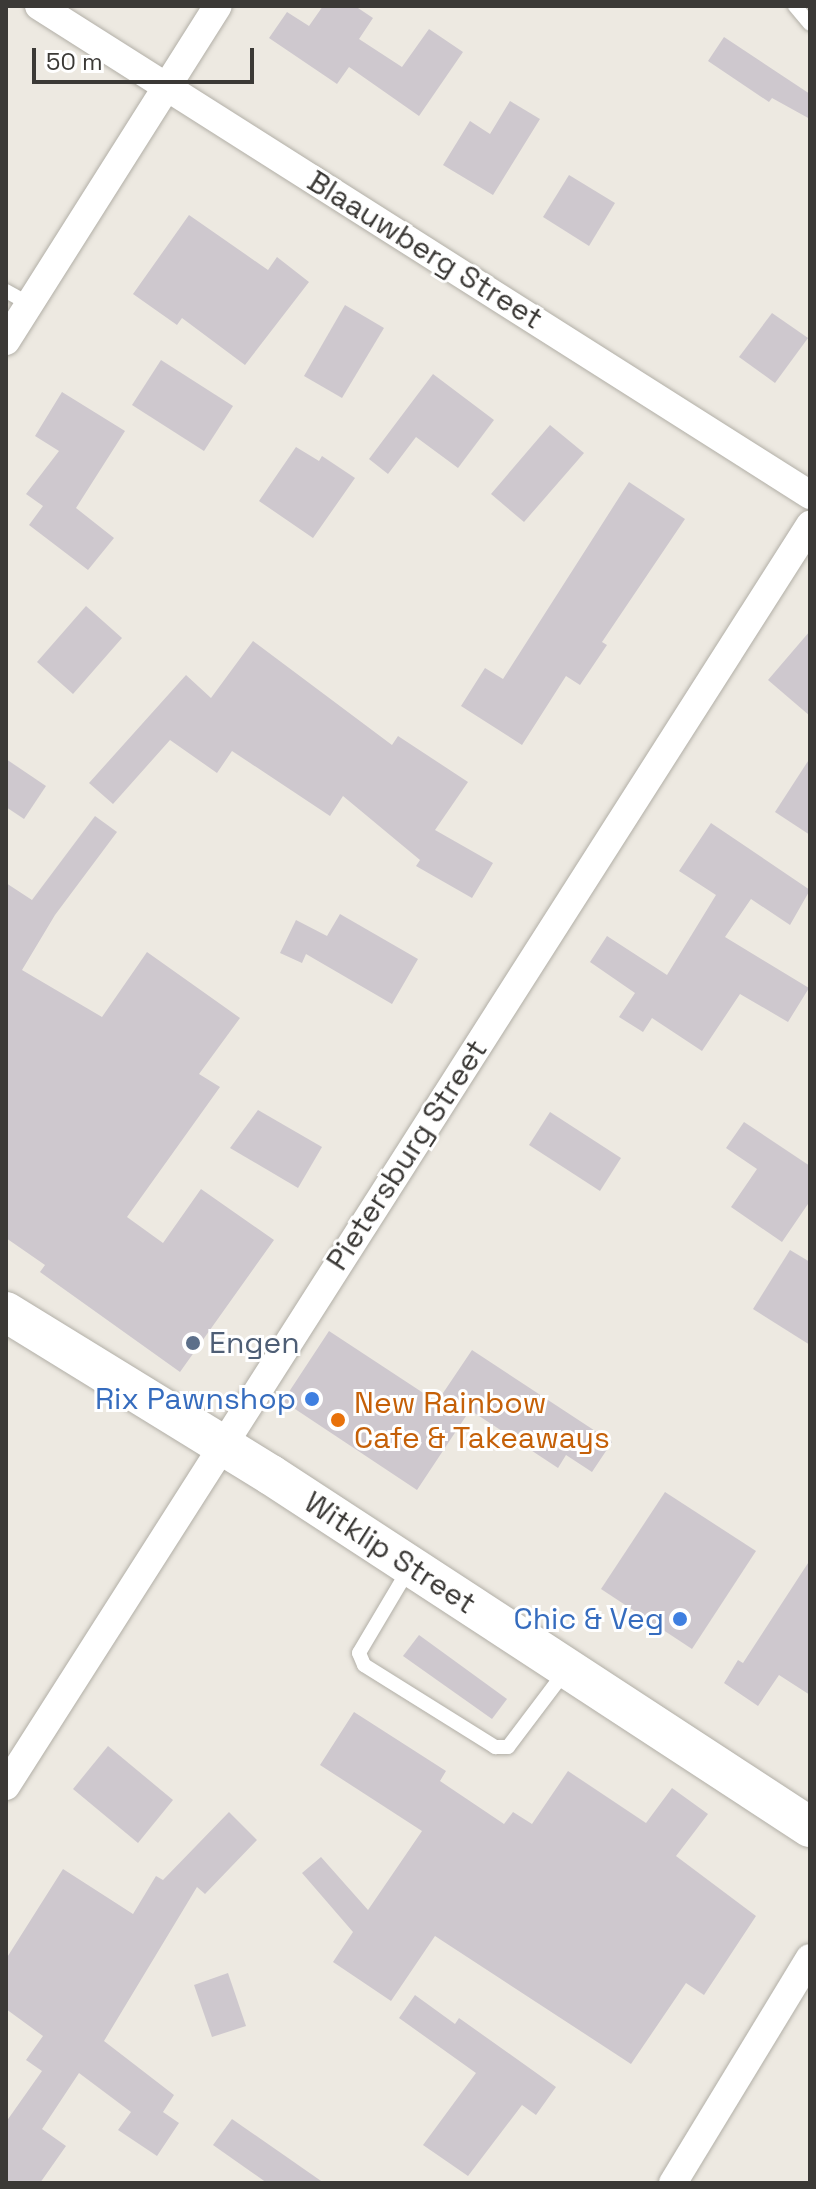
<!DOCTYPE html>
<html>
<head>
<meta charset="utf-8">
<style>
	body { margin:0 }
	#map { position:relative; width:816px; height:2189px; overflow:hidden; background:#ede9e1; font-family:"Space Grotesk",sans-serif }
	div>[style] { position:absolute }
	.building>* { inset:0; background:#cec8ce }
	.roads { filter:drop-shadow(0 0 2px #b2afa7) drop-shadow(0 0 2px #b2afa7) }
	.service>* { height:14px; margin:-7px; padding:0 7px; transform-origin:7px; border-radius:7px; background:#fff }
	.minor>* { height:28px; margin:-14px; padding:0 14px; transform-origin:14px; border-radius:14px; background:#fff }
	.secondary>* { height:40px; margin:-20px; padding:0 20px; transform-origin:20px; border-radius:20px; background:#fff }
	.dots>* { width:22px; height:22px; translate:-50% -50%; box-sizing:border-box; border:4px solid #fff; border-radius:50% }
	span { translate:-50% -50%; white-space:nowrap; text-align:center; line-height:1.15; -webkit-text-stroke:6px #fff; paint-order:stroke }
	.street-label { font-size:30px; color:#3b3936 }
	.service-label { font-size:30px; color:#4e5e75 }
	.left { translate:0 -50%; text-align:left }
	.shop-label { font-size:30px; color:#366cbe }
	.right { translate:-100% -50%; text-align:right }
	.food-label { font-size:30px; color:#c56008 }
	.frame { position:absolute; inset:0; border:8px solid #3b3936; pointer-events:none }
	.scale { position:absolute; left:32px; top:48px; width:222px; height:36px; box-sizing:border-box; border:4px solid #3b3936; border-top:0; padding-left:10px; font-size:24px; line-height:28px; white-space:nowrap; color:#3b3936; -webkit-text-stroke:6px #fff; paint-order:stroke }
</style>
</head>
<body>
<div id="map">
	<div class="building">
		<div style="clip-path:polygon(323px 6px,355px 6px,373px 18px,359px 39px,402px 67px,429px 29px,463px 52px,419px 116px,349px 67px,337px 84px,269px 38px,287px 12px,309px 26px)"></div>
		<div style="clip-path:polygon(724px 37px,810px 94px,810px 119px,772px 98px,769px 102px,708px 61px)"></div>
		<div style="clip-path:polygon(510px 101px,540px 119px,493px 195px,443px 165px,470px 121px,490px 134px)"></div>
		<div style="clip-path:polygon(569px 175px,615px 203px,589px 246px,543px 217px)"></div>
		<div style="clip-path:polygon(189px 215px,268px 270px,277px 257px,309px 282px,245px 365px,182px 318px,177px 325px,133px 294px)"></div>
		<div style="clip-path:polygon(345px 305px,384px 328px,342px 398px,304px 376px)"></div>
		<div style="clip-path:polygon(772px 313px,808px 338px,775px 383px,739px 357px)"></div>
		<div style="clip-path:polygon(161px 360px,233px 406px,204px 451px,132px 405px)"></div>
		<div style="clip-path:polygon(433px 374px,494px 420px,458px 468px,416px 437px,388px 474px,369px 459px)"></div>
		<div style="clip-path:polygon(62px 392px,125px 431px,76px 508px,114px 538px,88px 570px,29px 525px,43px 506px,26px 494px,59px 451px,35px 436px)"></div>
		<div style="clip-path:polygon(550px 425px,584px 453px,524px 522px,491px 494px)"></div>
		<div style="clip-path:polygon(296px 447px,319px 461px,322px 456px,355px 478px,313px 538px,259px 501px)"></div>
		<div style="clip-path:polygon(629px 482px,685px 519px,602px 642px,607px 645px,580px 685px,566px 676px,522px 745px,461px 706px,485px 668px,503px 679px)"></div>
		<div style="clip-path:polygon(86px 606px,122px 638px,73px 694px,37px 662px)"></div>
		<div style="clip-path:polygon(810px 631px,810px 716px,768px 680px)"></div>
		<div style="clip-path:polygon(253px 641px,392px 745px,398px 736px,468px 782px,435px 830px,493px 863px,472px 898px,416px 866px,420px 860px,343px 796px,330px 816px,232px 751px,217px 773px,170px 740px,113px 804px,89px 783px,186px 675px,211px 698px)"></div>
		<div style="clip-path:polygon(810px 758px,810px 835px,775px 812px)"></div>
		<div style="clip-path:polygon(6px 759px,46px 786px,24px 819px,6px 807px)"></div>
		<div style="clip-path:polygon(95px 816px,117px 832px,55px 915px,22px 970px,102px 1017px,147px 952px,240px 1018px,199px 1074px,220px 1087px,127px 1217px,163px 1243px,201px 1189px,274px 1240px,180px 1372px,40px 1272px,45px 1265px,6px 1238px,6px 883px,32px 900px)"></div>
		<div style="clip-path:polygon(711px 823px,810px 890px,790px 925px,751px 899px,725px 937px,809px 988px,788px 1022px,740px 994px,702px 1051px,652px 1018px,643px 1032px,619px 1017px,635px 993px,590px 962px,607px 936px,667px 975px,716px 895px,679px 871px)"></div>
		<div style="clip-path:polygon(340px 914px,418px 959px,392px 1004px,306px 954px,302px 963px,280px 953px,296px 920px,327px 936px)"></div>
		<div style="clip-path:polygon(258px 1110px,322px 1147px,298px 1188px,230px 1148px)"></div>
		<div style="clip-path:polygon(550px 1112px,621px 1158px,600px 1191px,529px 1145px)"></div>
		<div style="clip-path:polygon(744px 1122px,810px 1166px,810px 1201px,782px 1242px,731px 1207px,757px 1169px,726px 1148px)"></div>
		<div style="clip-path:polygon(790px 1250px,810px 1262px,810px 1345px,753px 1309px)"></div>
		<div style="clip-path:polygon(329px 1331px,437px 1402px,472px 1350px,612px 1442px,592px 1472px,566px 1455px,558px 1468px,470px 1410px,417px 1490px,283px 1401px)"></div>
		<div style="clip-path:polygon(665px 1492px,756px 1551px,692px 1649px,601px 1589px)"></div>
		<div style="clip-path:polygon(810px 1560px,810px 1695px,779px 1675px,758px 1706px,724px 1683px,738px 1660px,743px 1663px)"></div>
		<div style="clip-path:polygon(419px 1635px,507px 1699px,492px 1719px,403px 1656px)"></div>
		<div style="clip-path:polygon(354px 1712px,446px 1771px,440px 1781px,504px 1824px,513px 1812px,532px 1824px,568px 1771px,646px 1823px,672px 1788px,708px 1814px,676px 1856px,756px 1916px,704px 1995px,686px 1983px,631px 2064px,435px 1936px,391px 2001px,333px 1962px,353px 1932px,302px 1873px,321px 1857px,368px 1910px,422px 1831px,320px 1765px)"></div>
		<div style="clip-path:polygon(108px 1746px,173px 1800px,138px 1843px,73px 1789px)"></div>
		<div style="clip-path:polygon(229px 1812px,257px 1840px,205px 1894px,197px 1887px,104px 2041px,174px 2095px,163px 2112px,179px 2123px,157px 2156px,118px 2130px,131px 2112px,79px 2073px,42px 2129px,66px 2146px,40px 2183px,6px 2183px,6px 2122px,42px 2071px,26px 2060px,43px 2036px,6px 2009px,6px 1959px,63px 1869px,133px 1914px,156px 1876px,163px 1880px)"></div>
		<div style="clip-path:polygon(228px 1973px,246px 2026px,212px 2037px,194px 1985px)"></div>
		<div style="clip-path:polygon(415px 1995px,455px 2024px,459px 2018px,556px 2087px,536px 2115px,522px 2105px,468px 2176px,423px 2145px,476px 2073px,399px 2018px)"></div>
		<div style="clip-path:polygon(232px 2119px,324px 2183px,267px 2183px,213px 2145px)"></div>
	</div>
	<div class="roads">
		<div class="service">
			<div style="left:795px;top:6px;width:23px;rotate:50deg"></div>
			<div style="left:6px;top:291px;width:26px;rotate:29deg"></div>
			<div style="left:410px;top:1567px;width:100px;rotate:120.7deg"></div>
			<div style="left:359px;top:1653px;width:13px;rotate:67deg"></div>
			<div style="left:364px;top:1665px;width:155px;rotate:32deg"></div>
			<div style="left:495px;top:1747px;width:13px"></div>
			<div style="left:508px;top:1747px;width:98px;rotate:-52.9deg"></div>
		</div>
		<div class="minor">
			<div style="left:39px;top:6px;width:913px;rotate:32.38deg"></div>
			<div style="left:6px;top:341px;width:396px;rotate:-57.7deg"></div>
			<div style="left:6px;top:1786px;width:1496px;rotate:-57.48deg"></div>
			<div style="left:673px;top:2183px;width:263px;rotate:-58.7deg"></div>
		</div>
		<div class="secondary">
			<div style="left:6px;top:1312px;width:311px;rotate:31.6deg"></div>
			<div style="left:271px;top:1475px;width:644px;rotate:33.15deg"></div>
		</div>
	</div>
	<div class="dots">
		<div style="left:193px;top:1343px;background:#5c6f8a"></div>
		<div style="left:312px;top:1399px;background:#3f7fe0"></div>
		<div style="left:338px;top:1420px;background:#e8710a"></div>
		<div style="left:680px;top:1619px;background:#3f7fe0"></div>
	</div>
	<div class="street-label">
		<span style="left:425px;top:250px;rotate:32deg">Blaauwberg Street</span>
		<span style="left:407px;top:1155px;rotate:-57deg">Pietersburg Street</span>
		<span style="left:390px;top:1553px;rotate:33deg">Witklip Street</span>
	</div>
	<div class="service-label">
		<span class="left" style="left:209px;top:1343px">Engen</span>
	</div>
	<div class="shop-label">
		<span class="right" style="left:296px;top:1399px">Rix Pawnshop</span>
		<span class="right" style="left:664px;top:1619px">Chic &amp; Veg</span>
	</div>
	<div class="food-label">
		<span class="left" style="left:354px;top:1420px">New Rainbow<br>Cafe &amp; Takeaways</span>
	</div>
	<div class="frame"></div>
	<div class="scale">50 m</div>
</div>
</body>
</html>
